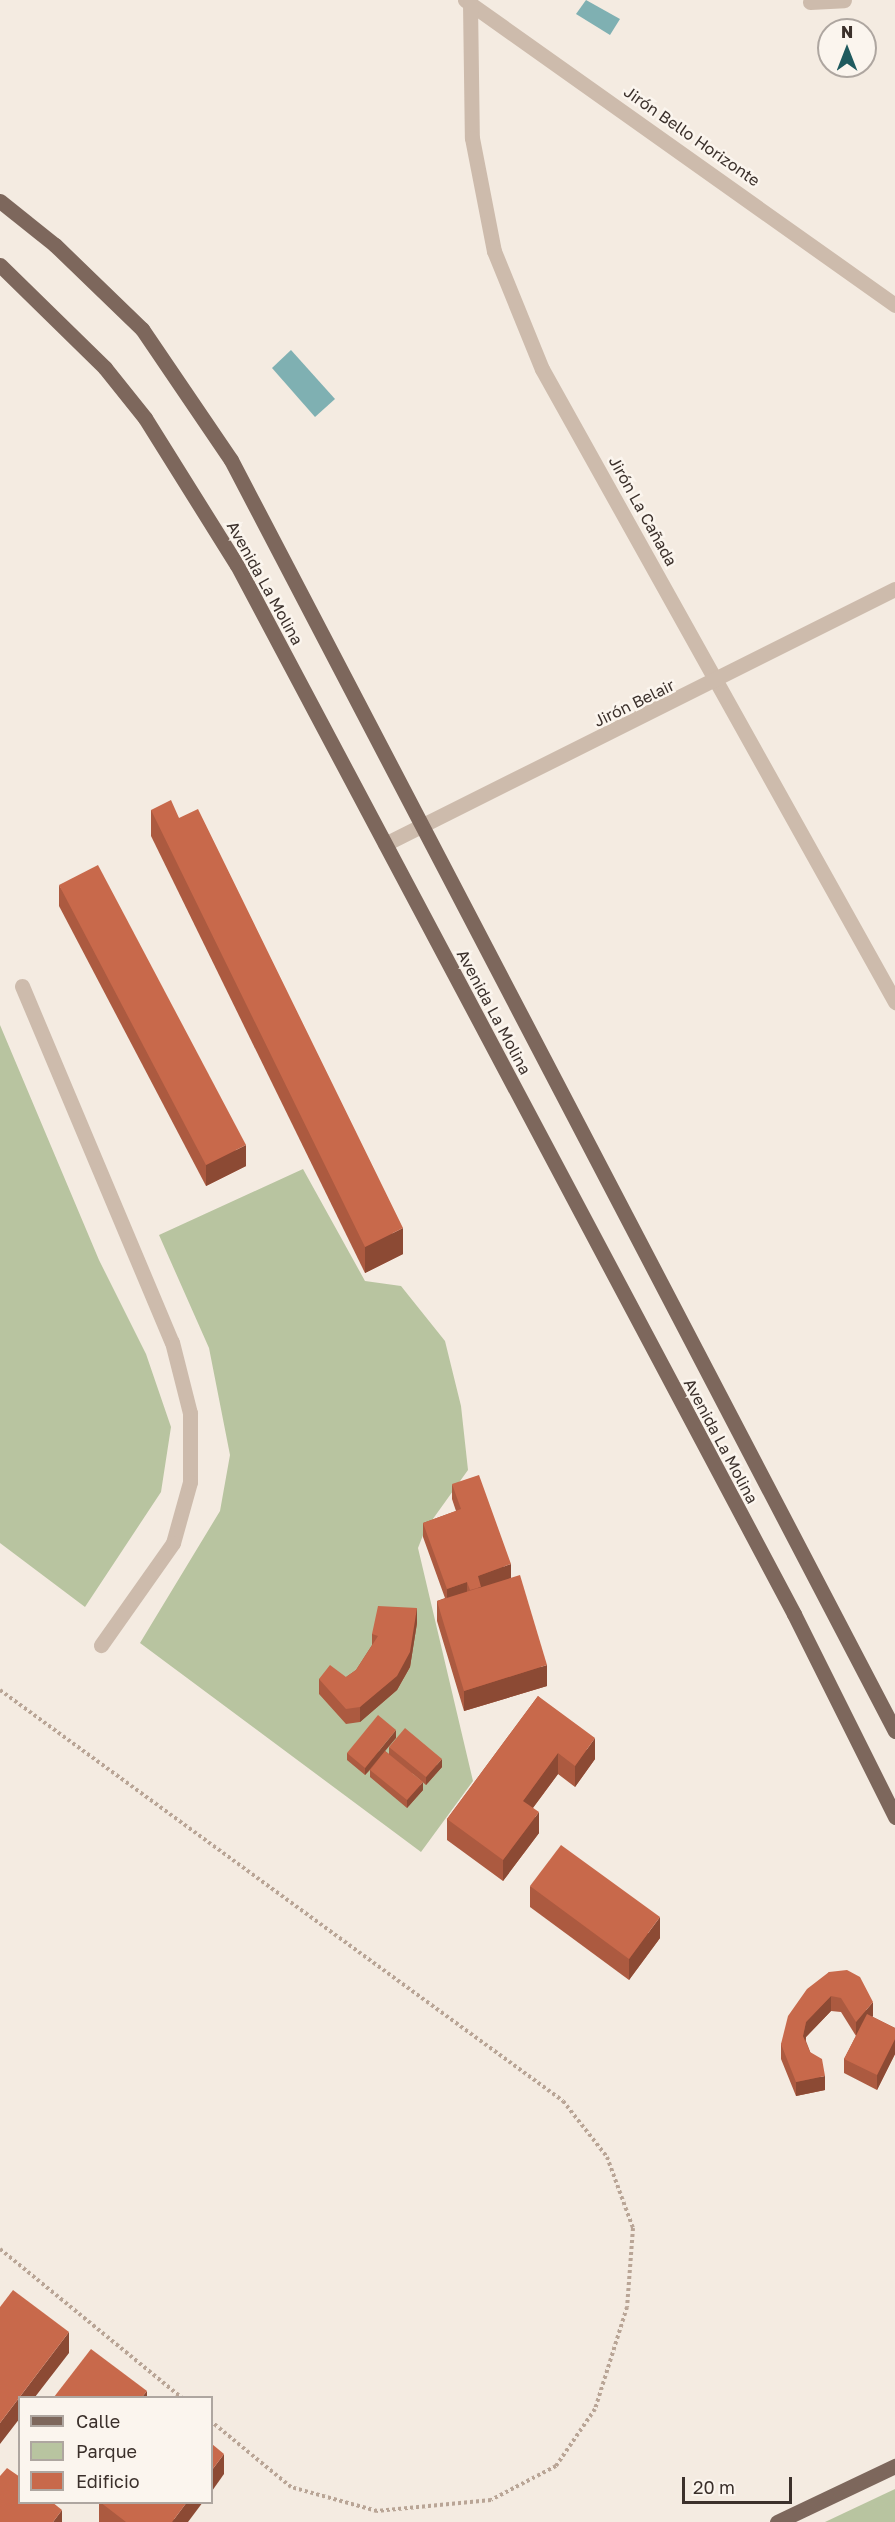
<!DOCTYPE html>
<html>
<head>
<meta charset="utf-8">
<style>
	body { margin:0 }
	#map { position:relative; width:895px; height:2522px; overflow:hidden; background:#f4ebe1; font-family:"Golos Text",sans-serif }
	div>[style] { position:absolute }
	.green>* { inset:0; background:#b8c4a0 }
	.water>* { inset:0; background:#7fb0b2 }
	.path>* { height:4px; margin-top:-2px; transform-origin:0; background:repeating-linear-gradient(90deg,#b9a596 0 3px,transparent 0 6px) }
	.minor>* { height:15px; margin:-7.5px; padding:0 7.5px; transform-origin:7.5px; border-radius:7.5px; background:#cdbbac }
	.major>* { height:15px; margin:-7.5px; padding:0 7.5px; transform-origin:7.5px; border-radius:7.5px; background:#7d675c }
	.wall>* { inset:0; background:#ac5a40 }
	.shaded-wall>* { inset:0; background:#8c4a34 }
	.building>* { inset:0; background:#c8694b }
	span { translate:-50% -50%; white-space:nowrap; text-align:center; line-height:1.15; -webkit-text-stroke:5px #fbf5ee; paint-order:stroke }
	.street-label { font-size:16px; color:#3b302b }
	.legend { position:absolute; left:18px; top:2396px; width:195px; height:108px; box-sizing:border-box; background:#fbf5ee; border:2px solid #aea6a0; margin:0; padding:8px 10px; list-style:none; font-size:18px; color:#3b302b }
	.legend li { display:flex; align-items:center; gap:12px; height:30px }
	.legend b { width:30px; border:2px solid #aea6a0 }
	.north { position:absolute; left:817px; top:18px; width:60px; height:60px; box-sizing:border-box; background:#fbf5ee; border:2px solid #aea6a0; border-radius:50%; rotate:0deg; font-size:16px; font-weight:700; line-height:24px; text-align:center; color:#3b302b }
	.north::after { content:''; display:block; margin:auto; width:21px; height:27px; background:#1f5a5e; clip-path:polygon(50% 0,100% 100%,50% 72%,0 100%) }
	.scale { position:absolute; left:682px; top:2477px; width:110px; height:27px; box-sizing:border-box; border:3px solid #3b302b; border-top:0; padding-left:8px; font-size:18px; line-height:21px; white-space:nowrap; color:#3b302b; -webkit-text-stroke:4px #fbf5ee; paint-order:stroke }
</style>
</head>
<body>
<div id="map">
	<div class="green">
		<div style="clip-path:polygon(0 1025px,99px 1260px,146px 1354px,171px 1427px,161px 1492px,85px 1607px,0 1543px)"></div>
		<div style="clip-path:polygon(303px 1169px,365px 1281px,401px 1286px,445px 1341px,461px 1406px,468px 1470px,425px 1530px,418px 1548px,473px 1781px,421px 1852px,140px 1643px,220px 1511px,230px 1455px,209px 1348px,159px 1235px)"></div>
		<div style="clip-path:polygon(895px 2489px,895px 2522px,825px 2522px)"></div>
	</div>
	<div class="water">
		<div style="clip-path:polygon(586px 0,620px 19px,610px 35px,576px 14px)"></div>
		<div style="clip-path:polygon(291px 350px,335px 399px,315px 417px,272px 368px)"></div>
	</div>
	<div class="path">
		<div style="left:0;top:1690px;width:697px;rotate:36.13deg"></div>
		<div style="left:563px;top:2101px;width:71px;rotate:51.8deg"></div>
		<div style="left:607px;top:2157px;width:76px;rotate:69.9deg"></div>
		<div style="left:633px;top:2228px;width:79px;rotate:94.3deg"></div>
		<div style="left:627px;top:2307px;width:107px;rotate:107.4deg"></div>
		<div style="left:595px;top:2409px;width:69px;rotate:124.4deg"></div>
		<div style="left:556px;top:2466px;width:73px;rotate:152.4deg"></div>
		<div style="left:491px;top:2500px;width:115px;rotate:174.5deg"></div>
		<div style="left:377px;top:2511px;width:89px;rotate:-164.4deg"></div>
		<div style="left:291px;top:2487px;width:102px;rotate:-140.6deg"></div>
		<div style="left:0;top:2249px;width:235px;rotate:39.3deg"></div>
	</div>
	<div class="minor">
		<div style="left:465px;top:0;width:527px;rotate:35.35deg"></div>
		<div style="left:810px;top:2px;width:34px;rotate:-3deg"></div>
		<div style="left:470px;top:3px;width:135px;rotate:89.2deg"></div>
		<div style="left:472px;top:138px;width:115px;rotate:79deg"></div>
		<div style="left:494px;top:251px;width:127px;rotate:67.9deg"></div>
		<div style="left:542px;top:369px;width:725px;rotate:60.85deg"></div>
		<div style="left:385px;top:844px;width:570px;rotate:-26.57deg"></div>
		<div style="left:22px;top:986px;width:386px;rotate:67.2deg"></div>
		<div style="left:172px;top:1342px;width:73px;rotate:75.8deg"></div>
		<div style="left:190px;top:1413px;width:69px;rotate:90deg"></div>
		<div style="left:190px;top:1482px;width:63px;rotate:105.6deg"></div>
		<div style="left:173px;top:1543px;width:125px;rotate:125.2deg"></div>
	</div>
	<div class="major">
		<div style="left:0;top:201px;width:70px;rotate:38.7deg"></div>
		<div style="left:55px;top:245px;width:121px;rotate:44deg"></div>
		<div style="left:142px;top:329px;width:158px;rotate:55.8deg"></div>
		<div style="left:231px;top:460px;width:1434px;rotate:62.42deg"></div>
		<div style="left:0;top:265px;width:147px;rotate:44.4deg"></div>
		<div style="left:105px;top:368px;width:64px;rotate:51.3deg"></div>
		<div style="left:145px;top:418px;width:173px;rotate:58deg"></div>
		<div style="left:237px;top:565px;width:1188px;rotate:62.03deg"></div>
		<div style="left:794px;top:1614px;width:227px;rotate:63.5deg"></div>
		<div style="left:777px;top:2522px;width:131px;rotate:-25.4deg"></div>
	</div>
	<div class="wall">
		<div style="clip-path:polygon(151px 810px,179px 818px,403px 1254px,365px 1273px,151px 836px)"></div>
		<div style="clip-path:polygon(59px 885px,246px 1166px,206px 1186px,59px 906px)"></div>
		<div style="clip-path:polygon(452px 1484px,511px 1578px,547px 1686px,464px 1711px,437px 1621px,437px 1601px,445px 1598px,423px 1537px,423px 1523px,456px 1511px,452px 1499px)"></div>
		<div style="clip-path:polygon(417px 1623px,410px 1667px,397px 1690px,360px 1722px,346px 1724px,319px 1694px,319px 1679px,346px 1677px,356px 1670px,372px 1645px,372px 1634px)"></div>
		<div style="clip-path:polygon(538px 1696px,595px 1759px,575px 1787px,558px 1774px,533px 1808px,539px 1833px,503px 1881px,447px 1840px,447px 1819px)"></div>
		<div style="clip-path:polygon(389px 1747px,442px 1767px,426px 1785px,412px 1773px,423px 1790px,407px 1808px,370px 1777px,370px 1770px,365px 1775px,347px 1760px,347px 1753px,385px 1751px,389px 1754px)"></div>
		<div style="clip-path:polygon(530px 1886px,660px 1938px,629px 1980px,530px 1907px)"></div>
		<div style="clip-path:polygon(829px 1972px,873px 2017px,895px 2028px,895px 2054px,877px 2090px,844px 2073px,844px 2059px,856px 2036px,841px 2012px,831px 2011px,806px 2037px,806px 2041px,825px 2090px,796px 2096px,781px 2059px,781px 2044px)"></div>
		<div style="clip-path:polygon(99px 2502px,188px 2522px,99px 2522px)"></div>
	</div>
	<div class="shaded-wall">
		<div style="clip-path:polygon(246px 1145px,246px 1166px,206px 1186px,206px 1165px)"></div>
		<div style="clip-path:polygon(403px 1228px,403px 1254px,365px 1273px,365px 1247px)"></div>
		<div style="clip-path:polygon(511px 1564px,511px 1579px,478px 1591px,478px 1576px)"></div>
		<div style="clip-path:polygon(467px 1582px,467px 1597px,447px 1603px,447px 1589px)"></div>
		<div style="clip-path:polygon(417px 1608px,417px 1623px,410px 1667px,397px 1690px,360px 1722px,360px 1707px)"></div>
		<div style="clip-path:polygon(547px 1665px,547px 1686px,464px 1711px,464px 1691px)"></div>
		<div style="clip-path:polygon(396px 1730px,396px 1738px,365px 1775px,365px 1768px)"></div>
		<div style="clip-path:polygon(595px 1738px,595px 1759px,575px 1787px,575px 1766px)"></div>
		<div style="clip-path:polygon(558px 1753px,558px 1774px,523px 1821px,523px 1801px)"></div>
		<div style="clip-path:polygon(442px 1759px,442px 1767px,426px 1785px,426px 1777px)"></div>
		<div style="clip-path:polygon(423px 1782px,423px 1790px,407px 1808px,407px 1800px)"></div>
		<div style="clip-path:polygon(539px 1812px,539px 1833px,503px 1881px,503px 1860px)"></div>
		<div style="clip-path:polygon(660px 1917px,660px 1938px,629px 1980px,629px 1959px)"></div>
		<div style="clip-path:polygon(831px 1996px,831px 2011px,806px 2037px,803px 2050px,803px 2036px,806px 2022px)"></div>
		<div style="clip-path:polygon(873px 2002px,873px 2016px,856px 2036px,856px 2022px)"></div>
		<div style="clip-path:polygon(895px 2039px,895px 2054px,877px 2090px,877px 2075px)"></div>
		<div style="clip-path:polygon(825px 2076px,825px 2090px,796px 2096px,796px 2082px)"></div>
		<div style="clip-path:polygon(69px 2332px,69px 2353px,35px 2397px,20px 2397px,20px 2418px,0 2444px,0 2423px)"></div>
		<div style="clip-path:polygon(147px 2391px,147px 2397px,142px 2397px)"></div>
		<div style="clip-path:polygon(224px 2454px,224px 2474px,212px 2491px,212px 2470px)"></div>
		<div style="clip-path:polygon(187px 2502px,203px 2502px,188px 2522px,172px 2522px)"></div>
		<div style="clip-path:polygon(62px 2510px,62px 2522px,53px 2522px)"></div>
	</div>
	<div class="building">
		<div style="clip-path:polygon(171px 800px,179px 818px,198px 809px,403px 1228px,365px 1247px,151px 810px)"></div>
		<div style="clip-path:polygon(98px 865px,246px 1145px,206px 1165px,59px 885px)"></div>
		<div style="clip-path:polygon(479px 1475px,511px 1564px,478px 1576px,481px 1587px,470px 1590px,467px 1582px,447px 1589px,423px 1523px,461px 1509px,452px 1484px)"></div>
		<div style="clip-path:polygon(520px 1575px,547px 1665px,464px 1691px,437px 1601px)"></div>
		<div style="clip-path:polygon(378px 1606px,417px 1608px,410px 1652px,397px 1676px,360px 1707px,346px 1709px,319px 1679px,330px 1665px,346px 1677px,356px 1670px,378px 1636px,372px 1634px)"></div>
		<div style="clip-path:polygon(538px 1696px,595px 1738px,575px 1766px,558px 1753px,523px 1801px,539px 1812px,503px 1860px,447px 1819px)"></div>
		<div style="clip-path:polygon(378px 1715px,396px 1730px,365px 1768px,347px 1753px)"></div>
		<div style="clip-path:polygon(405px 1728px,442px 1759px,426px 1777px,389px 1747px)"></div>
		<div style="clip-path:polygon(385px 1751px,423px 1782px,407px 1800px,370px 1770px)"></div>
		<div style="clip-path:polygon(561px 1845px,660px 1917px,629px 1959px,530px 1886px)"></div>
		<div style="clip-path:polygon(847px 1970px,860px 1977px,873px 2002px,856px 2022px,841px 1998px,831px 1996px,806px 2022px,803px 2036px,810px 2052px,822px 2059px,825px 2076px,796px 2082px,781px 2044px,788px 2016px,807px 1989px,829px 1972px)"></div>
		<div style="clip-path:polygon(867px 2014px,895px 2028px,895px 2039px,877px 2075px,844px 2059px)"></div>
		<div style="clip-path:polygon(13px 2290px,69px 2332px,0 2423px,0 2307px)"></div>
		<div style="clip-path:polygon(91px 2349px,147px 2391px,142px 2397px,54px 2397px)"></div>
		<div style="clip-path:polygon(212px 2444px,224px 2454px,212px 2470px)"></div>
		<div style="clip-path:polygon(7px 2468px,20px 2477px,20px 2502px,52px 2502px,62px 2510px,53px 2522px,0 2522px,0 2476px)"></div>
		<div style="clip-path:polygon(100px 2502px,187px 2502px,172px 2522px,126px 2522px)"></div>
	</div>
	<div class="street-label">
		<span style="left:692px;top:136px;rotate:35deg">Jirón Bello Horizonte</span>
		<span style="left:643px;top:511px;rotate:61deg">Jirón La Cañada</span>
		<span style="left:265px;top:583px;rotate:61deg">Avenida La Molina</span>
		<span style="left:634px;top:703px;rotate:-26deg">Jirón Belair</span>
		<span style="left:494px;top:1012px;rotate:62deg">Avenida La Molina</span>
		<span style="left:721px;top:1441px;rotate:62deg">Avenida La Molina</span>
	</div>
	<ul class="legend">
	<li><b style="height:8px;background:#7d675c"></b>Calle</li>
	<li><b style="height:16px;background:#b8c4a0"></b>Parque</li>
	<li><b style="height:16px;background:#c8694b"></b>Edificio</li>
	</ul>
	<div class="north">N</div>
	<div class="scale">20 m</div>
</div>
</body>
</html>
